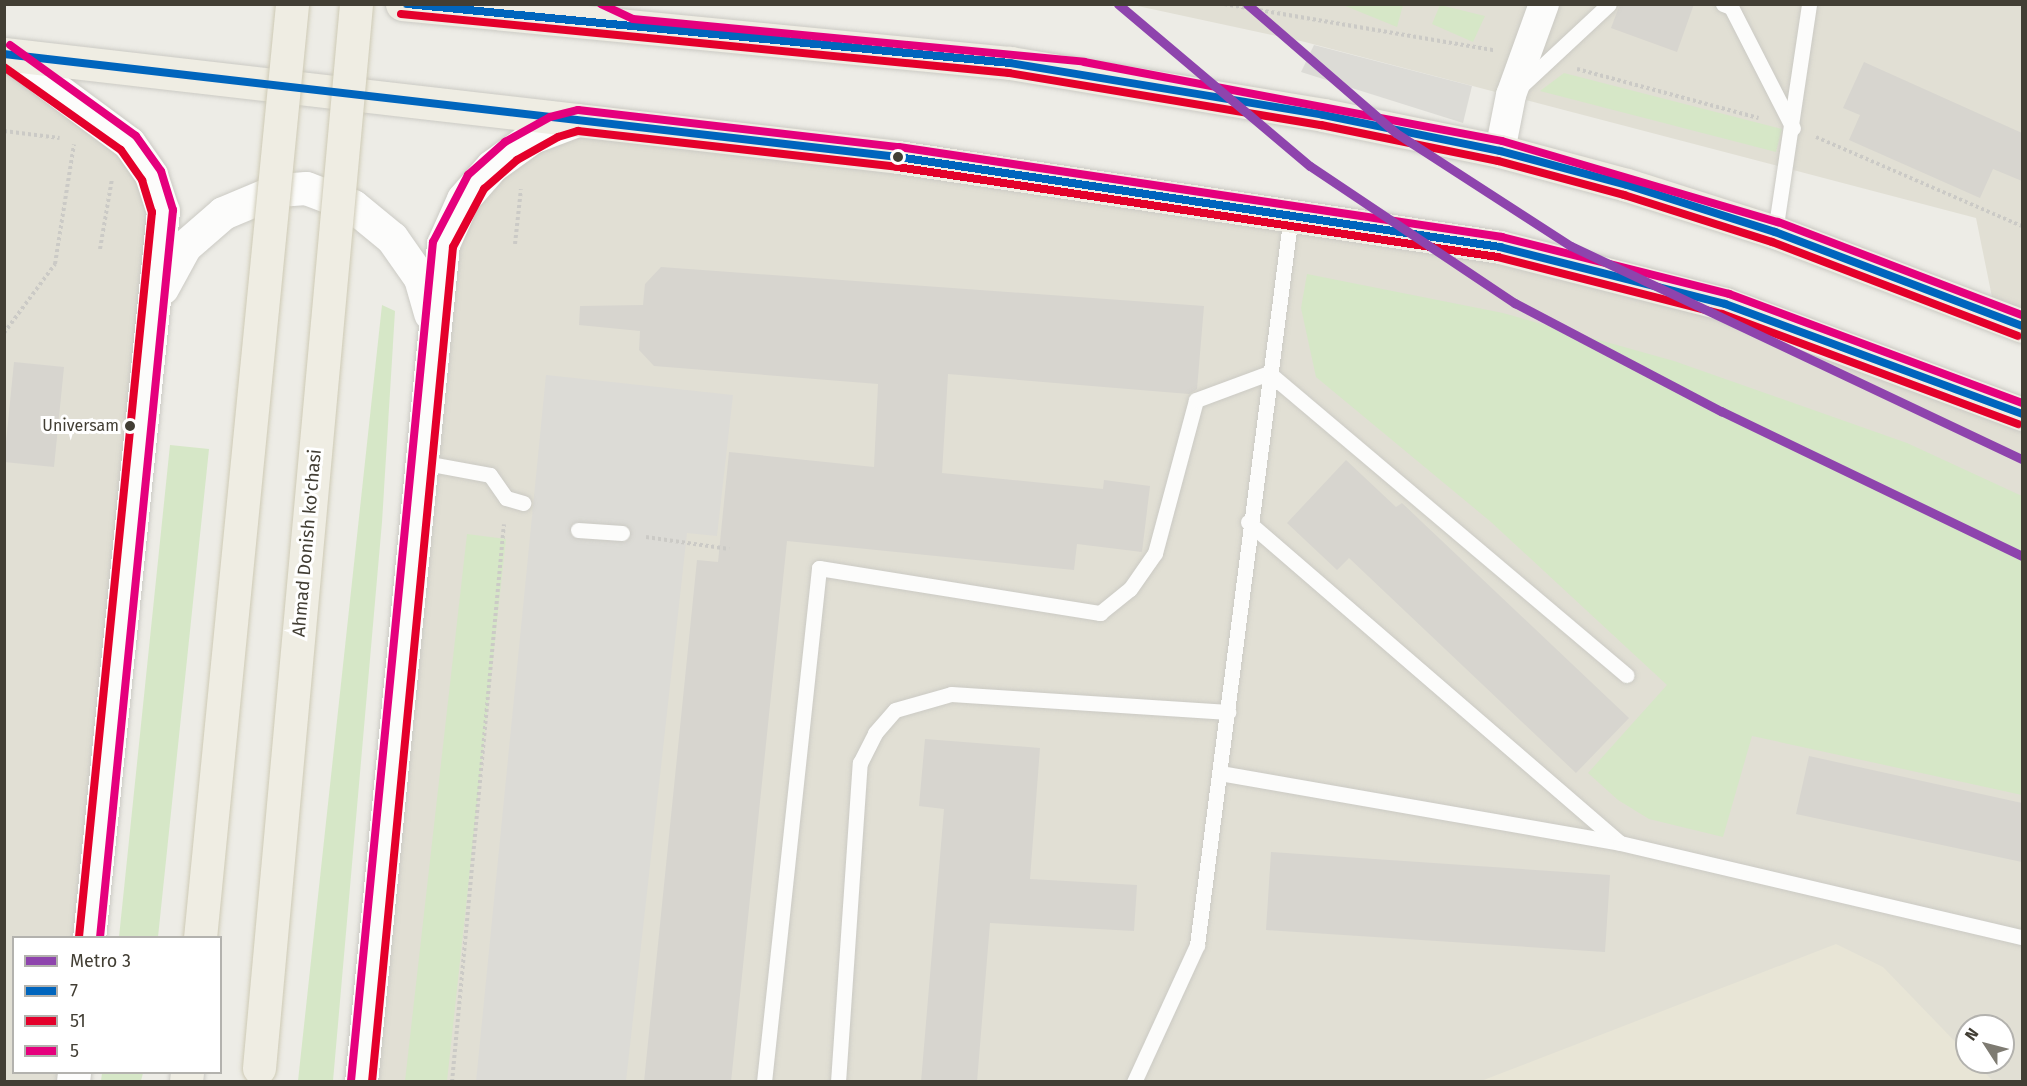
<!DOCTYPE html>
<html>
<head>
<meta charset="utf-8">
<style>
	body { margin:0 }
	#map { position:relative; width:2027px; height:1086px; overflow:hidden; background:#edece6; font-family:"Fira Sans",sans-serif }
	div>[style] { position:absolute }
	.residential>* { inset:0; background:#e1dfd4 }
	.education>* { inset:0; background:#e8e5d6 }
	.green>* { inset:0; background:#d6e7c7 }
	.parking>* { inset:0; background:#dcdbd6 }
	.building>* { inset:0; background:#d7d5cf }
	.path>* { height:4px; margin-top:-2px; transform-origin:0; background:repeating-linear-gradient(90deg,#cbcac6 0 3px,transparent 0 6px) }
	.roads { filter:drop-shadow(0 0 2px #cbcac4) drop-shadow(0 0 2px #cbcac4) }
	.service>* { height:15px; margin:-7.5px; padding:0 7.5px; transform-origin:7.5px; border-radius:7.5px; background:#fcfcfb }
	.minor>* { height:30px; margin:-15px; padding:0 15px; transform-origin:15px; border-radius:15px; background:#fcfcfb }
	.tertiary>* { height:33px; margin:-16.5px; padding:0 16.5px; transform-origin:16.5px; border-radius:16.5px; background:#fcfcfb }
	.primary>* { height:33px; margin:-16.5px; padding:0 16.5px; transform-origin:16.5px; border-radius:16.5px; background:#efede3 }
	.bridges { filter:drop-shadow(0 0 2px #cecab5) drop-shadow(0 0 2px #cecab5) }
	.primary-bridge>* { height:33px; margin:-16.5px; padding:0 16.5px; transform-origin:16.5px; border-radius:16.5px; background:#efede3 }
	.bus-1>* { height:8px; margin:-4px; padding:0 4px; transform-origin:4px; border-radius:4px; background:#0065bd }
	.bus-2>* { height:8px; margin:-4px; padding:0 4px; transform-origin:4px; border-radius:4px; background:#e4002b }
	.bus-3>* { height:8px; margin:-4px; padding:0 4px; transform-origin:4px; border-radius:4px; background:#e5007d }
	.metro-1>* { height:9px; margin:-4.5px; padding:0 4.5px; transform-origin:4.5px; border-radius:4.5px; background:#8e44ad }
	.dots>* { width:16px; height:16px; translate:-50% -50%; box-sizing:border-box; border:3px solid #fff; border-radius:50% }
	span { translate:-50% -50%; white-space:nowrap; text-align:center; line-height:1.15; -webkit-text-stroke:6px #fff; paint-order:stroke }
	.bus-label { font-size:16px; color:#423e34 }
	.right { translate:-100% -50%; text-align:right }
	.street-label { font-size:18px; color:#423e34 }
	.frame { position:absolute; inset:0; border:6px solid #423e34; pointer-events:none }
	.legend { position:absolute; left:12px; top:936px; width:210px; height:138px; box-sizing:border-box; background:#fff; border:2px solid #b3b2ae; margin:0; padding:8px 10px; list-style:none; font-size:18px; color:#423e34 }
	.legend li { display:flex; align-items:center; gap:12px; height:30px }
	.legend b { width:30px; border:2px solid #b3b2ae }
	.north { position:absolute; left:1955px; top:1014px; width:60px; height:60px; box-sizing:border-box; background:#fff; border:2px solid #b3b2ae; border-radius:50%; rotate:306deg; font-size:16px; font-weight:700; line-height:24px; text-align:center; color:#423e34 }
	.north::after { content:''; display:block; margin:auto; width:21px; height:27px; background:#7e7b72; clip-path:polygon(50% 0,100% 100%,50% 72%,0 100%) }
</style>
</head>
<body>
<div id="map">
	<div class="residential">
		<div style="clip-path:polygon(1133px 5px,2022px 5px,2022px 314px,1992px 297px,1976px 218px,1305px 42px)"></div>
		<div style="clip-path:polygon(5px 54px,151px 175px,89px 937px,14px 938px,14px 1072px,74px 1073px,73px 1081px,5px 1082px)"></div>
		<div style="clip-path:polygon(evenodd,554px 127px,1500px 247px,2022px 414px,2022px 1081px,361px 1082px,452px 220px,554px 127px,1967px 1026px,2003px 1026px,2003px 1062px,1967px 1062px,1967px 1026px)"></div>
	</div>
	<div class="education">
		<div style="clip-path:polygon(1836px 944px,1883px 967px,1967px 1054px,1967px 1062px,1974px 1062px,1993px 1081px,1481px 1081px)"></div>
	</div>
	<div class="green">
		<div style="clip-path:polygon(1343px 5px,1403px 5px,1397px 27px)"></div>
		<div style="clip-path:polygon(1440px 5px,1485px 16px,1473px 42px,1432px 24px)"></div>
		<div style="clip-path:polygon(1564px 73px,1782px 129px,1776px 152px,1540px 91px)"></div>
		<div style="clip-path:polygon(1307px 274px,1503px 313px,1674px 361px,1907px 443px,2022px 496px,2022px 795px,1752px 736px,1723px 837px,1649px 819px,1618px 800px,1588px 773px,1667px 685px,1491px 522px,1316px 377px,1301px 308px)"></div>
		<div style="clip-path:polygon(382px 305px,395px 311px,382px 522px,333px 1081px,298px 1081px)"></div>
		<div style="clip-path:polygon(170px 445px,209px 449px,158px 937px,119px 937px)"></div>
		<div style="clip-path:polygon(467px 534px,506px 539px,447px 1081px,405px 1081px)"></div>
		<div style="clip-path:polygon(102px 1073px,102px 1072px,143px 1073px,141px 1081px,101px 1081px)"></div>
	</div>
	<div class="parking">
		<div style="clip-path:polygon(1314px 45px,1472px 86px,1463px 123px,1301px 72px)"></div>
		<div style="clip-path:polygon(546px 375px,733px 395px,717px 536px,687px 533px,626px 1081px,476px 1082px)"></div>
	</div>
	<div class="building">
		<div style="clip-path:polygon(1620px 4px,1694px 4px,1677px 52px,1611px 28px)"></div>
		<div style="clip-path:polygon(1864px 62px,2022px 133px,2022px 181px,1993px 169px,1980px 198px,1849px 140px,1860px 115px,1843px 108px)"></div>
		<div style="clip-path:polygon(661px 267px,1204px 306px,1197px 389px,1189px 394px,948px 374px,942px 473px,1103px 489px,1104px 480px,1150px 486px,1142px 552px,1077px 544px,1074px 570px,787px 541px,731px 1082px,644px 1082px,697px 560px,718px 562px,729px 452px,874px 467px,878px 384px,654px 366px,639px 350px,640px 331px,579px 325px,580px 306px,643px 305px,645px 284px)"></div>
		<div style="clip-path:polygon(14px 362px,64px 367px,54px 467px,4px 462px)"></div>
		<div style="clip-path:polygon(1346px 460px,1396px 507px,1402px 503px,1629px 718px,1576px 773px,1349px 558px,1337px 570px,1287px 523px)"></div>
		<div style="clip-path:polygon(925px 739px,1040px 748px,1030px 879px,1137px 885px,1134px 931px,990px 923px,977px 1082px,921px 1082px,944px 809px,919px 806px)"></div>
		<div style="clip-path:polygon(1809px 756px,2022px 803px,2022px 862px,1796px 814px)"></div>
		<div style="clip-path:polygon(1271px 852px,1610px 875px,1605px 952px,1266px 930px)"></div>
	</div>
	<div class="path">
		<div style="left:1224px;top:4px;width:274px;rotate:9.7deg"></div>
		<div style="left:1577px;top:69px;width:188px;rotate:15.1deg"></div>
		<div style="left:4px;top:131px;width:56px;rotate:7.1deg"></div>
		<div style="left:1816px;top:137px;width:224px;rotate:23.4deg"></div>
		<div style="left:515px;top:244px;width:55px;rotate:-83.8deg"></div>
		<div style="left:100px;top:249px;width:71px;rotate:-80.3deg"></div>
		<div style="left:4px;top:333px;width:86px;rotate:-53.5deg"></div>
		<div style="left:55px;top:264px;width:121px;rotate:-81deg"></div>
		<div style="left:646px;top:537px;width:84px;rotate:8.2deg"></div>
		<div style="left:452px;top:1082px;width:560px;rotate:-84.68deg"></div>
	</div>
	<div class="roads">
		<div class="service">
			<div style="left:1723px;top:4px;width:9px;rotate:21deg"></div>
			<div style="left:1731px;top:7px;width:136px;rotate:62.9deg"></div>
			<div style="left:1521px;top:86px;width:120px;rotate:-43deg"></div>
			<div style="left:1775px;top:232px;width:231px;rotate:-81.5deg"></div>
			<div style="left:420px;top:462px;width:71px;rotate:10.5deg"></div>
			<div style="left:490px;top:475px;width:28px;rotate:55deg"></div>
			<div style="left:506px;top:498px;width:18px;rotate:16deg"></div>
			<div style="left:1248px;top:522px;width:489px;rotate:40.8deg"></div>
			<div style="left:578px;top:530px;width:44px;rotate:3.9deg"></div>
			<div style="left:1220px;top:773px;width:406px;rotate:9.9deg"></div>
			<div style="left:1620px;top:843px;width:413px;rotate:13.2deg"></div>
			<div style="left:764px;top:1082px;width:517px;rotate:-83.89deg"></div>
			<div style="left:819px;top:568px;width:285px;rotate:9.1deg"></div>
			<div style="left:1100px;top:613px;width:38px;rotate:-39deg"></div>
			<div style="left:1130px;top:589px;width:44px;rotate:-55.2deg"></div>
			<div style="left:1155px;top:553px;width:158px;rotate:-75deg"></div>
			<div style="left:1196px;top:400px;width:78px;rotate:-20.3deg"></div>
			<div style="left:1269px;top:373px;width:468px;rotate:40.2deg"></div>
			<div style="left:838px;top:1082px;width:320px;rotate:-86.1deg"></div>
			<div style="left:860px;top:763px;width:34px;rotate:-63deg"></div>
			<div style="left:875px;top:733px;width:30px;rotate:-49deg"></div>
			<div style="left:895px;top:710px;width:58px;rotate:-15.9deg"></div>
			<div style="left:951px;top:694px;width:278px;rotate:3.7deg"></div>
			<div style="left:1134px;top:1082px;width:151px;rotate:-65.3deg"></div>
			<div style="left:1197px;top:945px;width:737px;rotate:-82.67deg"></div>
		</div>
		<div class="minor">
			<div style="left:1500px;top:151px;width:57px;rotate:-78.9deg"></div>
			<div style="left:1511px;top:95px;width:97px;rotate:-70.1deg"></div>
		</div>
		<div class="tertiary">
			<div style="left:10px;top:55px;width:148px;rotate:36.5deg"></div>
			<div style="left:129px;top:143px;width:39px;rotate:55deg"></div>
			<div style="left:151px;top:175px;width:38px;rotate:72deg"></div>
			<div style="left:163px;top:211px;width:731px;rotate:95.81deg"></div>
			<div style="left:162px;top:288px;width:48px;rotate:-61.3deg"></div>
			<div style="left:185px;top:246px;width:50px;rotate:-41deg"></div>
			<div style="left:223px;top:213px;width:60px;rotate:-22.7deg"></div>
			<div style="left:278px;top:190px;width:28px;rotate:-4deg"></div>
			<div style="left:306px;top:188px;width:50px;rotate:21deg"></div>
			<div style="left:353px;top:206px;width:50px;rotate:39.4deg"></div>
			<div style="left:392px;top:238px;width:49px;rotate:55deg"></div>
			<div style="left:420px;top:278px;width:37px;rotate:74deg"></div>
			<div style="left:73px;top:1082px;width:10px;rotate:-84deg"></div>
			<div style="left:361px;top:1082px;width:842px;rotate:-84.41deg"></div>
			<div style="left:443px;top:244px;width:49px;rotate:-66deg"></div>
			<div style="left:463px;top:199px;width:44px;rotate:-48.7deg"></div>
			<div style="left:492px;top:166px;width:49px;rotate:-35.9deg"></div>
			<div style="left:532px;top:137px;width:48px;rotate:-20.7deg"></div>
		</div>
		<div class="primary">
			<div style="left:402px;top:4px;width:611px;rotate:5.54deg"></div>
			<div style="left:1010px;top:63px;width:317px;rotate:9.4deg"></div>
			<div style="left:1323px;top:115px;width:181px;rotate:11.5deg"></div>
			<div style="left:1500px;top:151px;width:131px;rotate:15deg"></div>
			<div style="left:1627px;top:185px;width:155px;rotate:17.6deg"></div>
			<div style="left:1775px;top:232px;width:264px;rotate:20.8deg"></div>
			<div style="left:4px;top:54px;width:900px;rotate:6.57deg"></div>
			<div style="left:898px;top:157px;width:609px;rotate:8.5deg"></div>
			<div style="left:1500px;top:247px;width:232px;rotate:14.2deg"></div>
			<div style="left:1725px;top:304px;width:317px;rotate:20.3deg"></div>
			<div style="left:186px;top:1082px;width:10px;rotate:-84deg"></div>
		</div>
	</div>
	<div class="bridges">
		<div class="primary-bridge">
			<div style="left:200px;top:938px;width:939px;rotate:-84.37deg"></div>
			<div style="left:259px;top:1068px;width:1068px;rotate:-84.79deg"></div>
		</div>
	</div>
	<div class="bus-1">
		<div style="left:407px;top:4px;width:606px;rotate:5.59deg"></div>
		<div style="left:1010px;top:63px;width:317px;rotate:9.4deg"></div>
		<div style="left:1323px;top:115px;width:181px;rotate:11.5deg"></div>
		<div style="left:1500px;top:151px;width:131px;rotate:15deg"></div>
		<div style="left:1627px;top:185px;width:155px;rotate:17.6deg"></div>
		<div style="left:1775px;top:232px;width:264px;rotate:20.8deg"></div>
		<div style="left:4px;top:54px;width:900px;rotate:6.57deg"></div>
		<div style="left:898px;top:157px;width:609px;rotate:8.5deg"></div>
		<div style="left:1500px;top:247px;width:232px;rotate:14.2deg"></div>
		<div style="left:1725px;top:304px;width:317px;rotate:20.3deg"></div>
	</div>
	<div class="bus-2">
		<div style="left:401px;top:14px;width:611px;rotate:5.54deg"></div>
		<div style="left:1009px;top:73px;width:316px;rotate:9.5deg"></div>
		<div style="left:1321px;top:125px;width:181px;rotate:11.5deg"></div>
		<div style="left:1498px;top:161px;width:131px;rotate:15.1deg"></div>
		<div style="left:1624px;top:195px;width:155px;rotate:17.6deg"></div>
		<div style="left:1772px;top:242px;width:263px;rotate:20.9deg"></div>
		<div style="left:4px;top:67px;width:143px;rotate:35.4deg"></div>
		<div style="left:121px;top:150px;width:37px;rotate:55deg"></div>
		<div style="left:142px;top:180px;width:34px;rotate:73deg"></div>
		<div style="left:152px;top:212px;width:729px;rotate:95.75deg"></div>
		<div style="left:372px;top:1082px;width:839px;rotate:-84.46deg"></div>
		<div style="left:453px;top:247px;width:66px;rotate:-61.9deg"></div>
		<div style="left:484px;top:189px;width:44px;rotate:-41.3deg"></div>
		<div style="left:517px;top:160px;width:47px;rotate:-29.3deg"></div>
		<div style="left:558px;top:137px;width:21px;rotate:-17deg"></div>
		<div style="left:578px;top:131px;width:321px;rotate:6.4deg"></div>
		<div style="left:897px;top:167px;width:608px;rotate:8.52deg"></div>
		<div style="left:1498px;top:257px;width:231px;rotate:14.3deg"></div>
		<div style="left:1722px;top:314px;width:316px;rotate:20.4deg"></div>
	</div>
	<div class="bus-3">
		<div style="left:601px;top:4px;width:35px;rotate:25deg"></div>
		<div style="left:633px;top:19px;width:453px;rotate:5.4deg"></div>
		<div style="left:1084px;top:62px;width:425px;rotate:10.7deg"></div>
		<div style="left:1502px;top:141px;width:288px;rotate:16.4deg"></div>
		<div style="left:1778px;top:222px;width:261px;rotate:20.9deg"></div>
		<div style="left:10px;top:45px;width:155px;rotate:35.8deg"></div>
		<div style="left:136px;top:136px;width:43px;rotate:54.5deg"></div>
		<div style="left:161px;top:171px;width:41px;rotate:72.9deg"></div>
		<div style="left:173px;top:210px;width:732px;rotate:95.73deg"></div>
		<div style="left:351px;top:1081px;width:843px;rotate:-84.42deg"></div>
		<div style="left:433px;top:242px;width:76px;rotate:-62.4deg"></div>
		<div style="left:468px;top:175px;width:50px;rotate:-41.7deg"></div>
		<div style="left:505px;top:142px;width:51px;rotate:-29.1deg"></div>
		<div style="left:550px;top:117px;width:29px;rotate:-14deg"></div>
		<div style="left:578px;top:110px;width:323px;rotate:6.6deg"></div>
		<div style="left:899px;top:147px;width:610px;rotate:8.49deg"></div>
		<div style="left:1502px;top:237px;width:234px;rotate:14.1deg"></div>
		<div style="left:1729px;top:294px;width:313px;rotate:20.4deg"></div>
	</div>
	<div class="metro-1">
		<div style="left:1118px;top:4px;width:251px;rotate:40.2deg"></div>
		<div style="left:1310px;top:166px;width:247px;rotate:33.8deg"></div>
		<div style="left:1515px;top:303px;width:233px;rotate:27.7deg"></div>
		<div style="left:1721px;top:411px;width:334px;rotate:25.7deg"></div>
		<div style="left:1247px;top:4px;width:197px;rotate:40.9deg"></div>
		<div style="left:1396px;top:133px;width:208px;rotate:32.9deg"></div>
		<div style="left:1571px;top:246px;width:499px;rotate:25.3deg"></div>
	</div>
	<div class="dots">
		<div style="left:898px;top:157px;background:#423e34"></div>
		<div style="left:130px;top:426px;background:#423e34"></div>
	</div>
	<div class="bus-label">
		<span class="right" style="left:119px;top:426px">Universam</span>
	</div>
	<div class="street-label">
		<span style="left:307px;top:543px;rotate:-85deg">Ahmad Donish ko'chasi</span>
	</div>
	<div class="frame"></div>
	<ul class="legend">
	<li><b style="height:8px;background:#8e44ad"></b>Metro 3</li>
	<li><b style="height:8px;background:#0065bd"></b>7</li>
	<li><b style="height:8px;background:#e4002b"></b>51</li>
	<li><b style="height:8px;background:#e5007d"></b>5</li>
	</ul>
	<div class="north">N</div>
</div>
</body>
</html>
